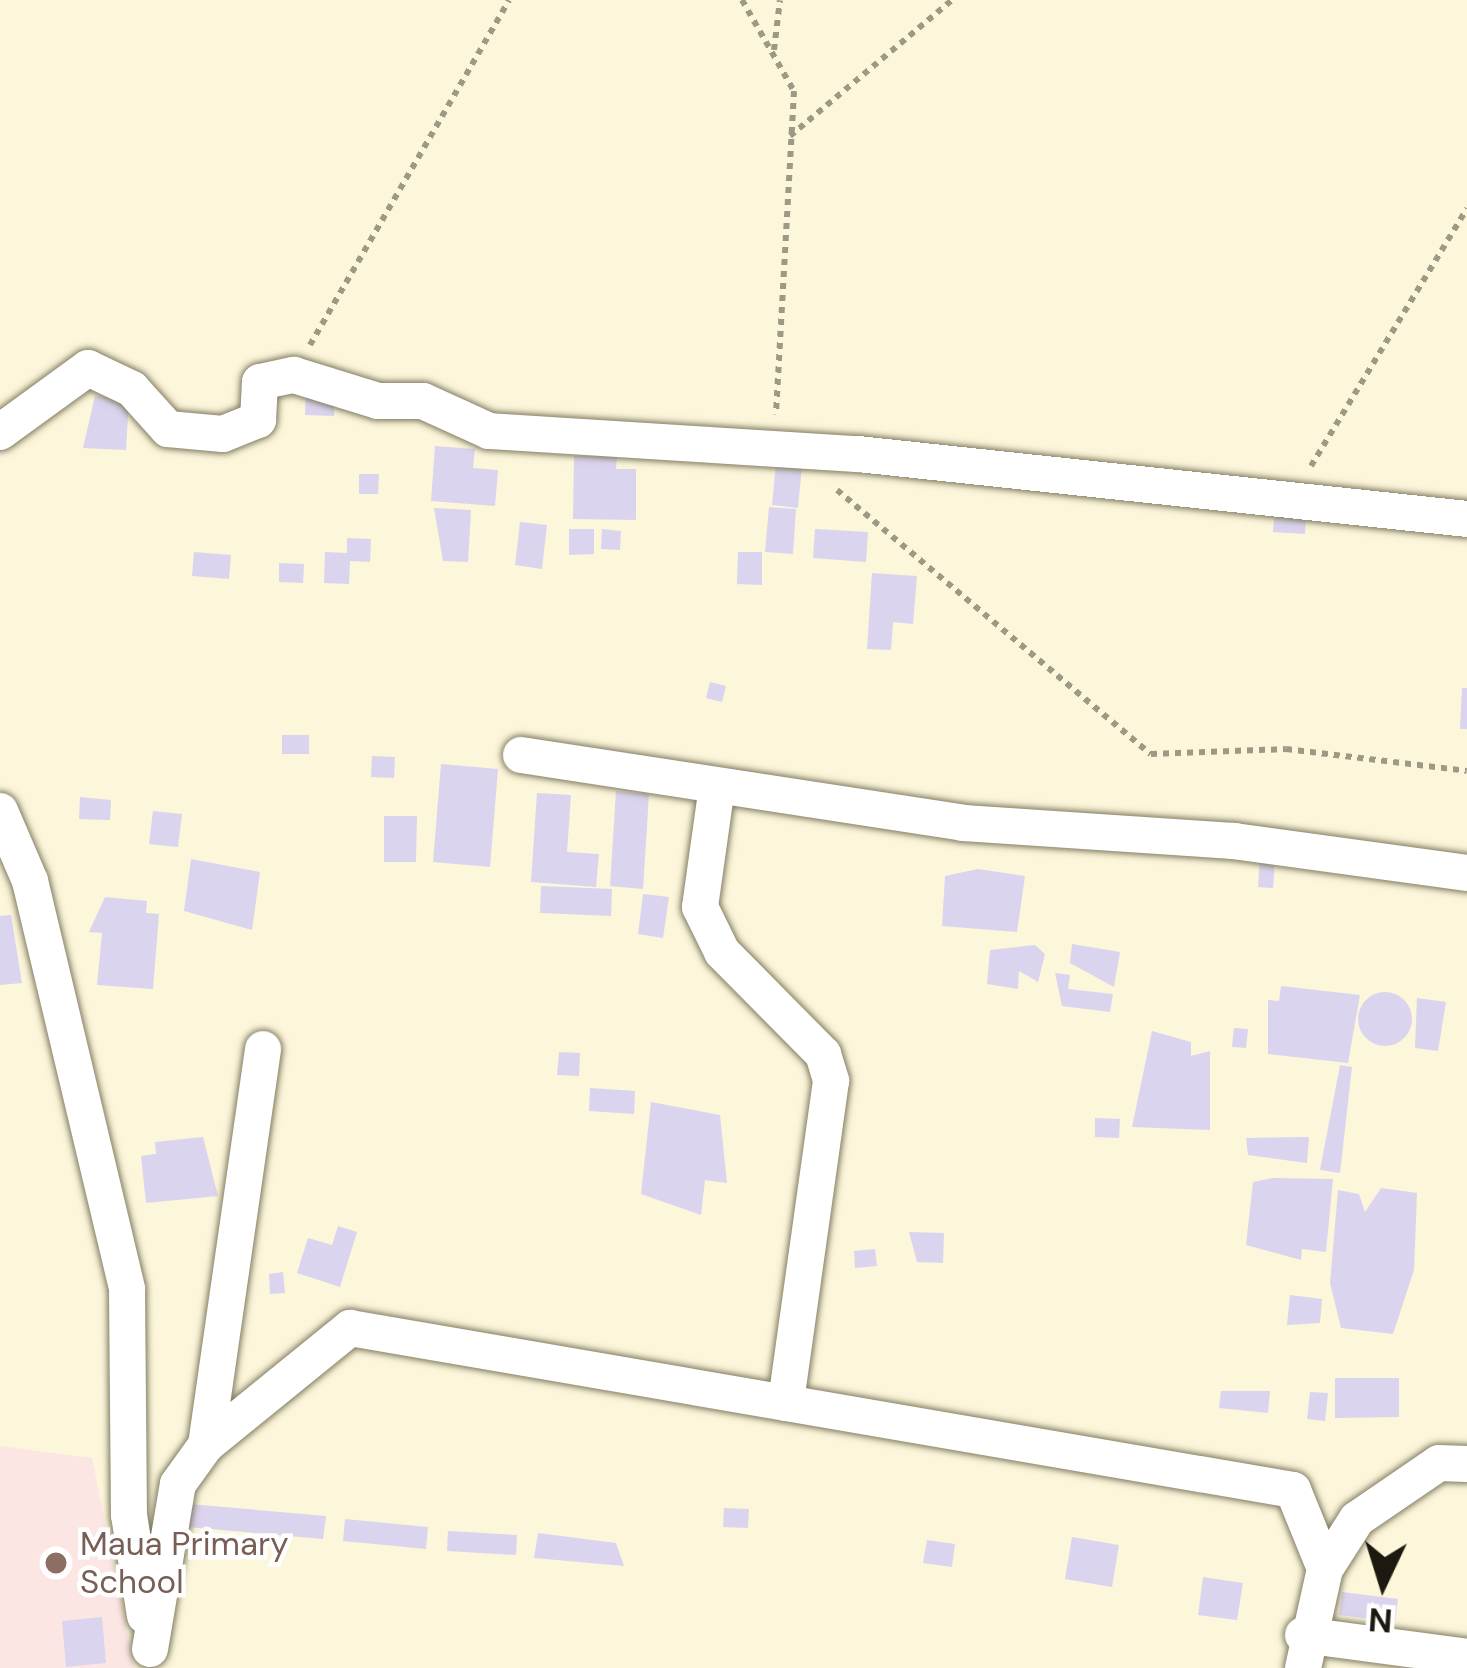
<!DOCTYPE html>
<html>
<head>
<meta charset="utf-8">
<style>
	body { margin:0 }
	#map { position:relative; width:1467px; height:1668px; overflow:hidden; background:#fcf6da; font-family:"DM Sans",sans-serif }
	div>[style] { position:absolute }
	.education>* { inset:0; background:#fce6e4 }
	.building>* { inset:0; background:#dbd4ef }
	.round { border-radius:50% }
	.path>* { height:6px; margin-top:-3px; transform-origin:0; background:repeating-linear-gradient(90deg,#9d9985 0 6px,transparent 0 12px) }
	.roads { filter:drop-shadow(0 0 3px #837e64) drop-shadow(0 0 3px #837e64) }
	.street>* { height:36px; margin:-18px; padding:0 18px; transform-origin:18px; border-radius:18px; background:#fff }
	.dots>* { width:33px; height:33px; translate:-50% -50%; box-sizing:border-box; border:6px solid #fff; border-radius:50% }
	span { translate:-50% -50%; white-space:nowrap; text-align:center; line-height:1.15; -webkit-text-stroke:9px #fff; paint-order:stroke }
	.education-label { font-size:33px; color:#785e54 }
	.left { translate:0 -50%; text-align:left }
	.north { position:absolute; left:1323px; top:1524px; width:120px; height:120px; -webkit-text-stroke:9px #fff; paint-order:stroke; rotate:184deg; font-size:33px; font-weight:700; line-height:48px; text-align:center; color:#1c1a10 }
	.north::after { content:''; display:block; margin:auto; width:42px; height:54px; background:#1c1a10; clip-path:polygon(50% 0,100% 100%,50% 72%,0 100%) }
</style>
</head>
<body>
<div id="map">
	<div class="education">
		<div style="clip-path:polygon(0 1446px,92px 1458px,134px 1668px,0 1668px)"></div>
	</div>
	<div class="building">
		<div style="clip-path:polygon(306px 387px,335px 387px,334px 416px,305px 415px)"></div>
		<div style="clip-path:polygon(95px 396px,129px 398px,126px 450px,83px 448px)"></div>
		<div style="clip-path:polygon(435px 446px,475px 449px,473px 468px,498px 470px,495px 506px,431px 501px)"></div>
		<div style="clip-path:polygon(777px 453px,803px 455px,798px 508px,772px 505px)"></div>
		<div style="clip-path:polygon(574px 456px,617px 456px,616px 469px,636px 469px,636px 520px,573px 519px)"></div>
		<div style="clip-path:polygon(359px 474px,379px 474px,378px 494px,359px 494px)"></div>
		<div style="clip-path:polygon(769px 507px,796px 509px,793px 554px,765px 552px)"></div>
		<div style="clip-path:polygon(434px 508px,471px 510px,468px 562px,443px 561px)"></div>
		<div style="clip-path:polygon(1275px 508px,1306px 511px,1305px 534px,1273px 532px)"></div>
		<div style="clip-path:polygon(520px 522px,547px 525px,542px 569px,515px 565px)"></div>
		<div style="clip-path:polygon(569px 529px,594px 529px,594px 554px,569px 555px)"></div>
		<div style="clip-path:polygon(602px 529px,621px 531px,620px 550px,601px 549px)"></div>
		<div style="clip-path:polygon(815px 529px,868px 532px,866px 562px,813px 558px)"></div>
		<div style="clip-path:polygon(347px 538px,371px 539px,370px 562px,350px 561px,349px 584px,324px 583px,325px 552px,347px 553px)"></div>
		<div style="clip-path:polygon(194px 552px,231px 555px,229px 579px,192px 576px)"></div>
		<div style="clip-path:polygon(738px 552px,762px 552px,762px 585px,737px 584px)"></div>
		<div style="clip-path:polygon(279px 563px,304px 564px,303px 583px,279px 582px)"></div>
		<div style="clip-path:polygon(872px 573px,917px 576px,913px 624px,893px 622px,891px 650px,867px 649px)"></div>
		<div style="clip-path:polygon(710px 682px,726px 686px,722px 702px,706px 698px)"></div>
		<div style="clip-path:polygon(1462px 688px,1467px 688px,1467px 729px,1460px 729px)"></div>
		<div style="clip-path:polygon(282px 735px,309px 735px,309px 754px,282px 754px)"></div>
		<div style="clip-path:polygon(372px 756px,395px 757px,394px 778px,371px 777px)"></div>
		<div style="clip-path:polygon(441px 764px,498px 769px,490px 867px,433px 862px)"></div>
		<div style="clip-path:polygon(616px 791px,649px 794px,643px 889px,610px 886px)"></div>
		<div style="clip-path:polygon(537px 793px,571px 795px,567px 852px,599px 854px,596px 887px,531px 882px)"></div>
		<div style="clip-path:polygon(80px 797px,111px 800px,110px 820px,79px 819px)"></div>
		<div style="clip-path:polygon(153px 811px,182px 814px,178px 847px,149px 844px)"></div>
		<div style="clip-path:polygon(384px 816px,417px 816px,416px 862px,384px 862px)"></div>
		<div style="clip-path:polygon(1260px 858px,1275px 859px,1273px 888px,1258px 887px)"></div>
		<div style="clip-path:polygon(191px 859px,260px 872px,252px 930px,184px 911px)"></div>
		<div style="clip-path:polygon(978px 869px,1025px 876px,1017px 932px,942px 926px,945px 876px)"></div>
		<div style="clip-path:polygon(541px 886px,612px 889px,611px 916px,540px 913px)"></div>
		<div style="clip-path:polygon(643px 894px,669px 897px,663px 938px,638px 934px)"></div>
		<div style="clip-path:polygon(105px 897px,147px 901px,146px 913px,159px 914px,153px 989px,97px 985px,102px 933px,89px 932px)"></div>
		<div style="clip-path:polygon(11px 915px,22px 983px,0 985px,0 916px)"></div>
		<div style="clip-path:polygon(1072px 944px,1120px 952px,1114px 987px,1070px 963px)"></div>
		<div style="clip-path:polygon(1035px 945px,1045px 954px,1038px 982px,1019px 971px,1018px 989px,987px 984px,990px 950px)"></div>
		<div style="clip-path:polygon(1055px 973px,1070px 975px,1068px 989px,1113px 994px,1110px 1012px,1062px 1006px)"></div>
		<div style="clip-path:polygon(1281px 986px,1360px 995px,1348px 1063px,1268px 1054px,1268px 1000px,1279px 1001px)"></div>
		<div class="round" style="left:1358px;top:992px;width:54px;height:54px"></div>
		<div style="clip-path:polygon(1417px 998px,1446px 1002px,1438px 1051px,1415px 1048px)"></div>
		<div style="clip-path:polygon(1234px 1028px,1248px 1029px,1246px 1048px,1232px 1047px)"></div>
		<div style="clip-path:polygon(1152px 1031px,1191px 1042px,1191px 1056px,1210px 1051px,1210px 1130px,1132px 1127px)"></div>
		<div style="clip-path:polygon(559px 1052px,580px 1053px,579px 1076px,557px 1075px)"></div>
		<div style="clip-path:polygon(1340px 1065px,1352px 1067px,1340px 1173px,1320px 1170px)"></div>
		<div style="clip-path:polygon(590px 1088px,635px 1091px,634px 1114px,589px 1111px)"></div>
		<div style="clip-path:polygon(651px 1102px,720px 1115px,727px 1183px,705px 1180px,701px 1215px,641px 1194px)"></div>
		<div style="clip-path:polygon(1095px 1118px,1120px 1119px,1119px 1138px,1095px 1137px)"></div>
		<div style="clip-path:polygon(203px 1137px,218px 1196px,146px 1203px,141px 1156px,156px 1154px,155px 1142px)"></div>
		<div style="clip-path:polygon(1309px 1137px,1307px 1163px,1248px 1155px,1246px 1138px)"></div>
		<div style="clip-path:polygon(1273px 1178px,1333px 1179px,1326px 1252px,1302px 1249px,1301px 1260px,1246px 1245px,1253px 1182px)"></div>
		<div style="clip-path:polygon(1381px 1188px,1417px 1193px,1414px 1270px,1393px 1334px,1341px 1328px,1330px 1283px,1338px 1190px,1359px 1194px,1365px 1212px)"></div>
		<div style="clip-path:polygon(338px 1226px,357px 1232px,340px 1287px,297px 1273px,308px 1238px,332px 1245px)"></div>
		<div style="clip-path:polygon(909px 1232px,944px 1233px,943px 1263px,917px 1262px)"></div>
		<div style="clip-path:polygon(875px 1249px,877px 1266px,855px 1268px,854px 1251px)"></div>
		<div style="clip-path:polygon(283px 1272px,285px 1293px,270px 1294px,269px 1274px)"></div>
		<div style="clip-path:polygon(1290px 1295px,1322px 1299px,1320px 1323px,1287px 1325px)"></div>
		<div style="clip-path:polygon(1335px 1378px,1399px 1378px,1399px 1417px,1335px 1418px)"></div>
		<div style="clip-path:polygon(1221px 1391px,1270px 1391px,1268px 1413px,1219px 1408px)"></div>
		<div style="clip-path:polygon(1310px 1392px,1328px 1393px,1325px 1421px,1307px 1419px)"></div>
		<div style="clip-path:polygon(189px 1504px,326px 1516px,323px 1539px,187px 1527px)"></div>
		<div style="clip-path:polygon(724px 1508px,749px 1509px,748px 1528px,723px 1527px)"></div>
		<div style="clip-path:polygon(345px 1519px,428px 1527px,426px 1549px,343px 1541px)"></div>
		<div style="clip-path:polygon(448px 1531px,517px 1535px,516px 1555px,447px 1551px)"></div>
		<div style="clip-path:polygon(538px 1533px,616px 1543px,624px 1566px,534px 1558px)"></div>
		<div style="clip-path:polygon(1072px 1537px,1119px 1545px,1112px 1587px,1065px 1579px)"></div>
		<div style="clip-path:polygon(927px 1540px,955px 1544px,952px 1567px,923px 1563px)"></div>
		<div style="clip-path:polygon(1203px 1577px,1243px 1583px,1237px 1620px,1198px 1615px)"></div>
		<div style="clip-path:polygon(1342px 1592px,1398px 1599px,1395px 1622px,1339px 1615px)"></div>
		<div style="clip-path:polygon(102px 1617px,106px 1663px,66px 1667px,62px 1621px)"></div>
	</div>
	<div class="path">
		<div style="left:742px;top:0;width:105px;rotate:60.3deg"></div>
		<div style="left:794px;top:91px;width:324px;rotate:93.2deg"></div>
		<div style="left:774px;top:50px;width:50px;rotate:-83.2deg"></div>
		<div style="left:790px;top:136px;width:212px;rotate:-40deg"></div>
		<div style="left:310px;top:345px;width:398px;rotate:-60deg"></div>
		<div style="left:1311px;top:466px;width:301px;rotate:-58.8deg"></div>
		<div style="left:837px;top:490px;width:410px;rotate:40.1deg"></div>
		<div style="left:1151px;top:754px;width:135px;rotate:-2.1deg"></div>
		<div style="left:1286px;top:749px;width:182px;rotate:6.9deg"></div>
	</div>
	<div class="roads">
		<div class="street">
			<div style="left:0;top:432px;width:109px;rotate:-36deg"></div>
			<div style="left:88px;top:368px;width:49px;rotate:25.5deg"></div>
			<div style="left:132px;top:389px;width:54px;rotate:48deg"></div>
			<div style="left:168px;top:429px;width:55px;rotate:5.2deg"></div>
			<div style="left:223px;top:434px;width:38px;rotate:-22deg"></div>
			<div style="left:258px;top:420px;width:38px;rotate:-87deg"></div>
			<div style="left:260px;top:382px;width:35px;rotate:-12deg"></div>
			<div style="left:294px;top:375px;width:88px;rotate:17.2deg"></div>
			<div style="left:378px;top:401px;width:45px"></div>
			<div style="left:423px;top:401px;width:72px;rotate:24.4deg"></div>
			<div style="left:489px;top:431px;width:370px;rotate:3.6deg"></div>
			<div style="left:858px;top:454px;width:612px;rotate:6.09deg"></div>
			<div style="left:521px;top:755px;width:447px;rotate:8.7deg"></div>
			<div style="left:963px;top:823px;width:272px;rotate:3.8deg"></div>
			<div style="left:1234px;top:841px;width:235px;rotate:7.8deg"></div>
			<div style="left:717px;top:786px;width:122px;rotate:98deg"></div>
			<div style="left:700px;top:907px;width:50px;rotate:63.9deg"></div>
			<div style="left:722px;top:952px;width:144px;rotate:45.3deg"></div>
			<div style="left:823px;top:1054px;width:28px;rotate:73deg"></div>
			<div style="left:831px;top:1081px;width:325px;rotate:98deg"></div>
			<div style="left:0;top:811px;width:76px;rotate:66.8deg"></div>
			<div style="left:30px;top:881px;width:419px;rotate:76.6deg"></div>
			<div style="left:127px;top:1289px;width:226px;rotate:89.5deg"></div>
			<div style="left:129px;top:1515px;width:102px;rotate:81deg"></div>
			<div style="left:206px;top:1445px;width:400px;rotate:-81.8deg"></div>
			<div style="left:1303px;top:1635px;width:165px;rotate:7.6deg"></div>
			<div style="left:150px;top:1649px;width:167px;rotate:-80.4deg"></div>
			<div style="left:178px;top:1484px;width:48px;rotate:-54.3deg"></div>
			<div style="left:206px;top:1445px;width:186px;rotate:-39.1deg"></div>
			<div style="left:350px;top:1328px;width:957px;rotate:9.75deg"></div>
			<div style="left:1293px;top:1490px;width:85px;rotate:67.9deg"></div>
			<div style="left:1303px;top:1668px;width:101px;rotate:-77.5deg"></div>
			<div style="left:1325px;top:1569px;width:59px;rotate:-57.4deg"></div>
			<div style="left:1357px;top:1519px;width:99px;rotate:-34.3deg"></div>
			<div style="left:1439px;top:1463px;width:28px;rotate:2deg"></div>
		</div>
	</div>
	<div class="dots">
		<div style="left:56px;top:1563px;background:#8d6e63"></div>
	</div>
	<div class="education-label">
		<span class="left" style="left:80px;top:1563px">Maua Primary<br>School</span>
	</div>
	<div class="north">N</div>
</div>
</body>
</html>
